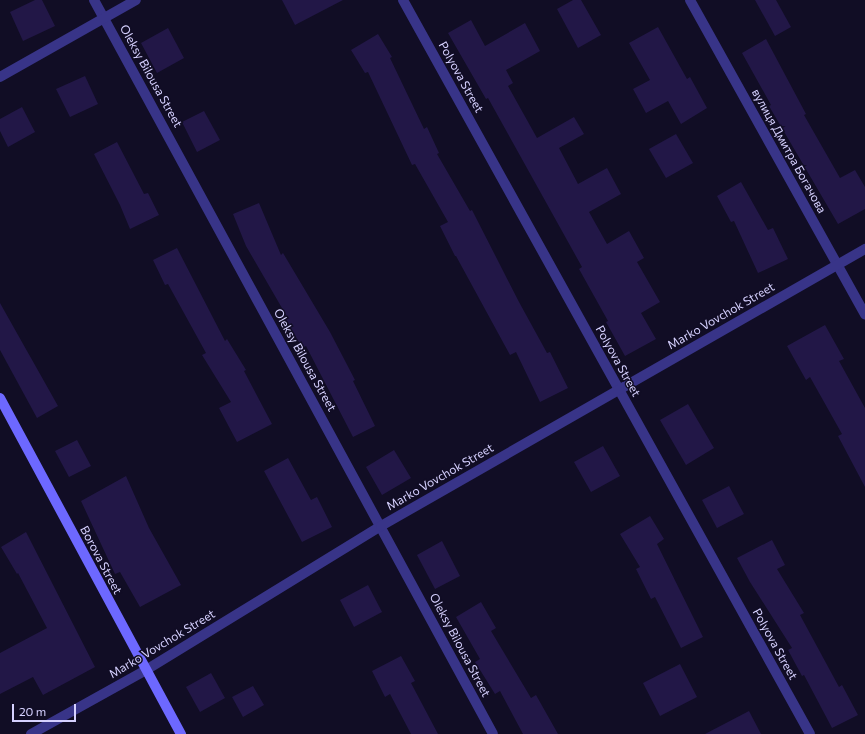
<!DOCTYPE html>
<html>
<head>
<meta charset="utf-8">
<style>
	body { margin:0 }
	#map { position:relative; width:865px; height:734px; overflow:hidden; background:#110d25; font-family:Commissioner,sans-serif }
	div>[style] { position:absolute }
	.building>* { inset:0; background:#221747 }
	.street>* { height:10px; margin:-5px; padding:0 5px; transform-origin:5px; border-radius:5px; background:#383488 }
	.secondary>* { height:10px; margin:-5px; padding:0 5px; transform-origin:5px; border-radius:5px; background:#6d68ff }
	span { translate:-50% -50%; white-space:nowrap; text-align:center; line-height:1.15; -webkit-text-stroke:3px #110d25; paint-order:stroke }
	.street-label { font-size:12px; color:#d6d1ff }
	.scale { position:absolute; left:12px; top:704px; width:64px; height:18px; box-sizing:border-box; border:2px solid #d6d1ff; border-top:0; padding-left:5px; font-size:12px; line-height:14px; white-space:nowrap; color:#d6d1ff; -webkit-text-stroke:3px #110d25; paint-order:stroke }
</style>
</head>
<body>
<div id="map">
	<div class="building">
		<div style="clip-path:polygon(35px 0,42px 0,55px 26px,23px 41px,10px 12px)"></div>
		<div style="clip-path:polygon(282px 0,343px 0,295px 25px)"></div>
		<div style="clip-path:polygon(573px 0,581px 0,601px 35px,578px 48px,557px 9px)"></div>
		<div style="clip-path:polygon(755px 0,776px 0,791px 27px,775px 36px)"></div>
		<div style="clip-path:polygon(471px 20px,485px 46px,525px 23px,540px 51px,506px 70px,513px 83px,508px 86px,537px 138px,574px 117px,584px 134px,559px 148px,578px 184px,607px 168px,621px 194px,589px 212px,607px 244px,629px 231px,644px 258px,637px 262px,660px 302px,641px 313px,656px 339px,625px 356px,606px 322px,608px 321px,579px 269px,582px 267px,488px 98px,486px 99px,448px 33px)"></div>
		<div style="clip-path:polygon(658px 27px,687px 79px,690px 77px,707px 108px,681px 124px,668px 101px,646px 113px,633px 89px,650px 80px,629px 43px)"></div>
		<div style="clip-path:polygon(168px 28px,184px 58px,157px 73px,141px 43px)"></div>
		<div style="clip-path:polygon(378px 34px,392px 57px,390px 58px,424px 129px,427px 127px,439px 153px,437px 154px,470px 211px,472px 210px,519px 302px,547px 353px,550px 352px,568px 388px,540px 402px,516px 352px,510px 355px,456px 256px,455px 256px,440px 226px,448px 222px,415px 164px,412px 165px,368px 72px,365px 73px,351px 50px)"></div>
		<div style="clip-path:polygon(766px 39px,806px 114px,804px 115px,840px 178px,855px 170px,865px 187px,865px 209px,838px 224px,769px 106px,771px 105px,742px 53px)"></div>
		<div style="clip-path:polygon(85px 76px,98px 104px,70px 117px,56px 89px)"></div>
		<div style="clip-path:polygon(22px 107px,35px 132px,8px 147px,0 131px,0 119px)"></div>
		<div style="clip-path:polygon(204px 111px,220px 140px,197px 152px,182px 122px)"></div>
		<div style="clip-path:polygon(676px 134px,693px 163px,666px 178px,649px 149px)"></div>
		<div style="clip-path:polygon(117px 142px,144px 194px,148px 193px,159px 215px,130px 229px,120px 205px,94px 154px)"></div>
		<div style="clip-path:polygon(741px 182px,768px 230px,773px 228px,788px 259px,758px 273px,734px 221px,731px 222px,717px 196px)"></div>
		<div style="clip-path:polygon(259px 203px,281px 255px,283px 253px,330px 332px,355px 380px,353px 381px,375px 426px,353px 437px,306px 346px,302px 348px,284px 316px,286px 315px,246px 246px,233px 214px)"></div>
		<div style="clip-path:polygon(177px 248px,225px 341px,227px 339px,246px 370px,244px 371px,272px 424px,237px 442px,219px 408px,231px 402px,202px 355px,206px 353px,168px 284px,165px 285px,153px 260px)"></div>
		<div style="clip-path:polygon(0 303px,58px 406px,37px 418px,0 350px)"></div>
		<div style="clip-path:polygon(825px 325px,844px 359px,839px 361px,865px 408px,865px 487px,838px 436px,842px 434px,810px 377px,806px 380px,787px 346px)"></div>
		<div style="clip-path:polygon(688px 404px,714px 448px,686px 465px,660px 420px)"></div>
		<div style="clip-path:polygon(77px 440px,91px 466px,69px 477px,55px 451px)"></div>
		<div style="clip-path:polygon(603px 446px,620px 476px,591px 492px,574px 462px)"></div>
		<div style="clip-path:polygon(394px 450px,411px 478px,382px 495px,366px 467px)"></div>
		<div style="clip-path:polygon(288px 458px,311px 500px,317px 497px,332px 527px,302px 542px,264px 471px)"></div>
		<div style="clip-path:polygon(126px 476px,149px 528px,181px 585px,140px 607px,120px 572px,115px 574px,81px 501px)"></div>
		<div style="clip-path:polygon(729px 486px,744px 514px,717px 528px,702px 500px)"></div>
		<div style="clip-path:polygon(650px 516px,664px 539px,657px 544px,703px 637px,681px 648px,655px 597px,651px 599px,636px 569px,640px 567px,620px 534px)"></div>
		<div style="clip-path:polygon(26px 532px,95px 667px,43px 695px,33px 677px,0 694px,0 653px,47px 628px,18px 573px,17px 574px,1px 547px)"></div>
		<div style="clip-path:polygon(772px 540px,785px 565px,777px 569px,804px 613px,800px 615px,839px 687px,842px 685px,858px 715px,832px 728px,804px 675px,802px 676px,788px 650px,792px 648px,750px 582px,737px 558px)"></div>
		<div style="clip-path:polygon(442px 541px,460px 576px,435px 589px,417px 555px)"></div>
		<div style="clip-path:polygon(368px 585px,382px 612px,354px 627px,340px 600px)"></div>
		<div style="clip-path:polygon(481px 602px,496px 628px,491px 631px,531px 698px,536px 695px,558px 734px,523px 734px,500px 691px,495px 694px,475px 662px,480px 659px,456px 617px)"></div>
		<div style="clip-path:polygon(401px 656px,415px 681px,411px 683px,438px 734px,411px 734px,390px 694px,385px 697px,372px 671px)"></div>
		<div style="clip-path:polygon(680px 664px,697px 697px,660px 716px,643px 683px)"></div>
		<div style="clip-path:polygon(211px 673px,225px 698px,200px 712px,186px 687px)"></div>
		<div style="clip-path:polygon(253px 686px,264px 705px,243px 717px,232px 697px)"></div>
		<div style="clip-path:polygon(749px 711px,761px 734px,705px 734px)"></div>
	</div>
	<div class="street">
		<div style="left:94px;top:0;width:835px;rotate:61.47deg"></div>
		<div style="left:403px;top:0;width:839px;rotate:60.99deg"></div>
		<div style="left:690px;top:0;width:360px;rotate:60.9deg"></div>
		<div style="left:0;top:77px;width:156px;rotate:-29.5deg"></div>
		<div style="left:31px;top:734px;width:132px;rotate:-29.1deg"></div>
		<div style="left:146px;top:670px;width:276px;rotate:-31.5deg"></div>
		<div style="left:381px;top:526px;width:558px;rotate:-29.78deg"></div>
	</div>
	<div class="secondary">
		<div style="left:0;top:398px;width:382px;rotate:61.7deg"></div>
	</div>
	<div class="street-label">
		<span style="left:151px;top:76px;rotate:61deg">Oleksy Bilousa Street</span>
		<span style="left:461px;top:77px;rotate:61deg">Polyova Street</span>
		<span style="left:789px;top:151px;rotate:61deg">вулиця Дмитра Богачова</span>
		<span style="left:721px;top:316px;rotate:-30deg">Marko Vovchok Street</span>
		<span style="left:305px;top:360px;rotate:61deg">Oleksy Bilousa Street</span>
		<span style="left:618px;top:361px;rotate:61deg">Polyova Street</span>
		<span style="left:440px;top:477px;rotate:-30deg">Marko Vovchok Street</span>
		<span style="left:101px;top:560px;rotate:62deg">Borova Street</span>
		<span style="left:162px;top:644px;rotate:-31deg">Marko Vovchok Street</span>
		<span style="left:775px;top:644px;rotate:61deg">Polyova Street</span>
		<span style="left:460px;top:645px;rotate:62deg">Oleksy Bilousa Street</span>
	</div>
	<div class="scale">20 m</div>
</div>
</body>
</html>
